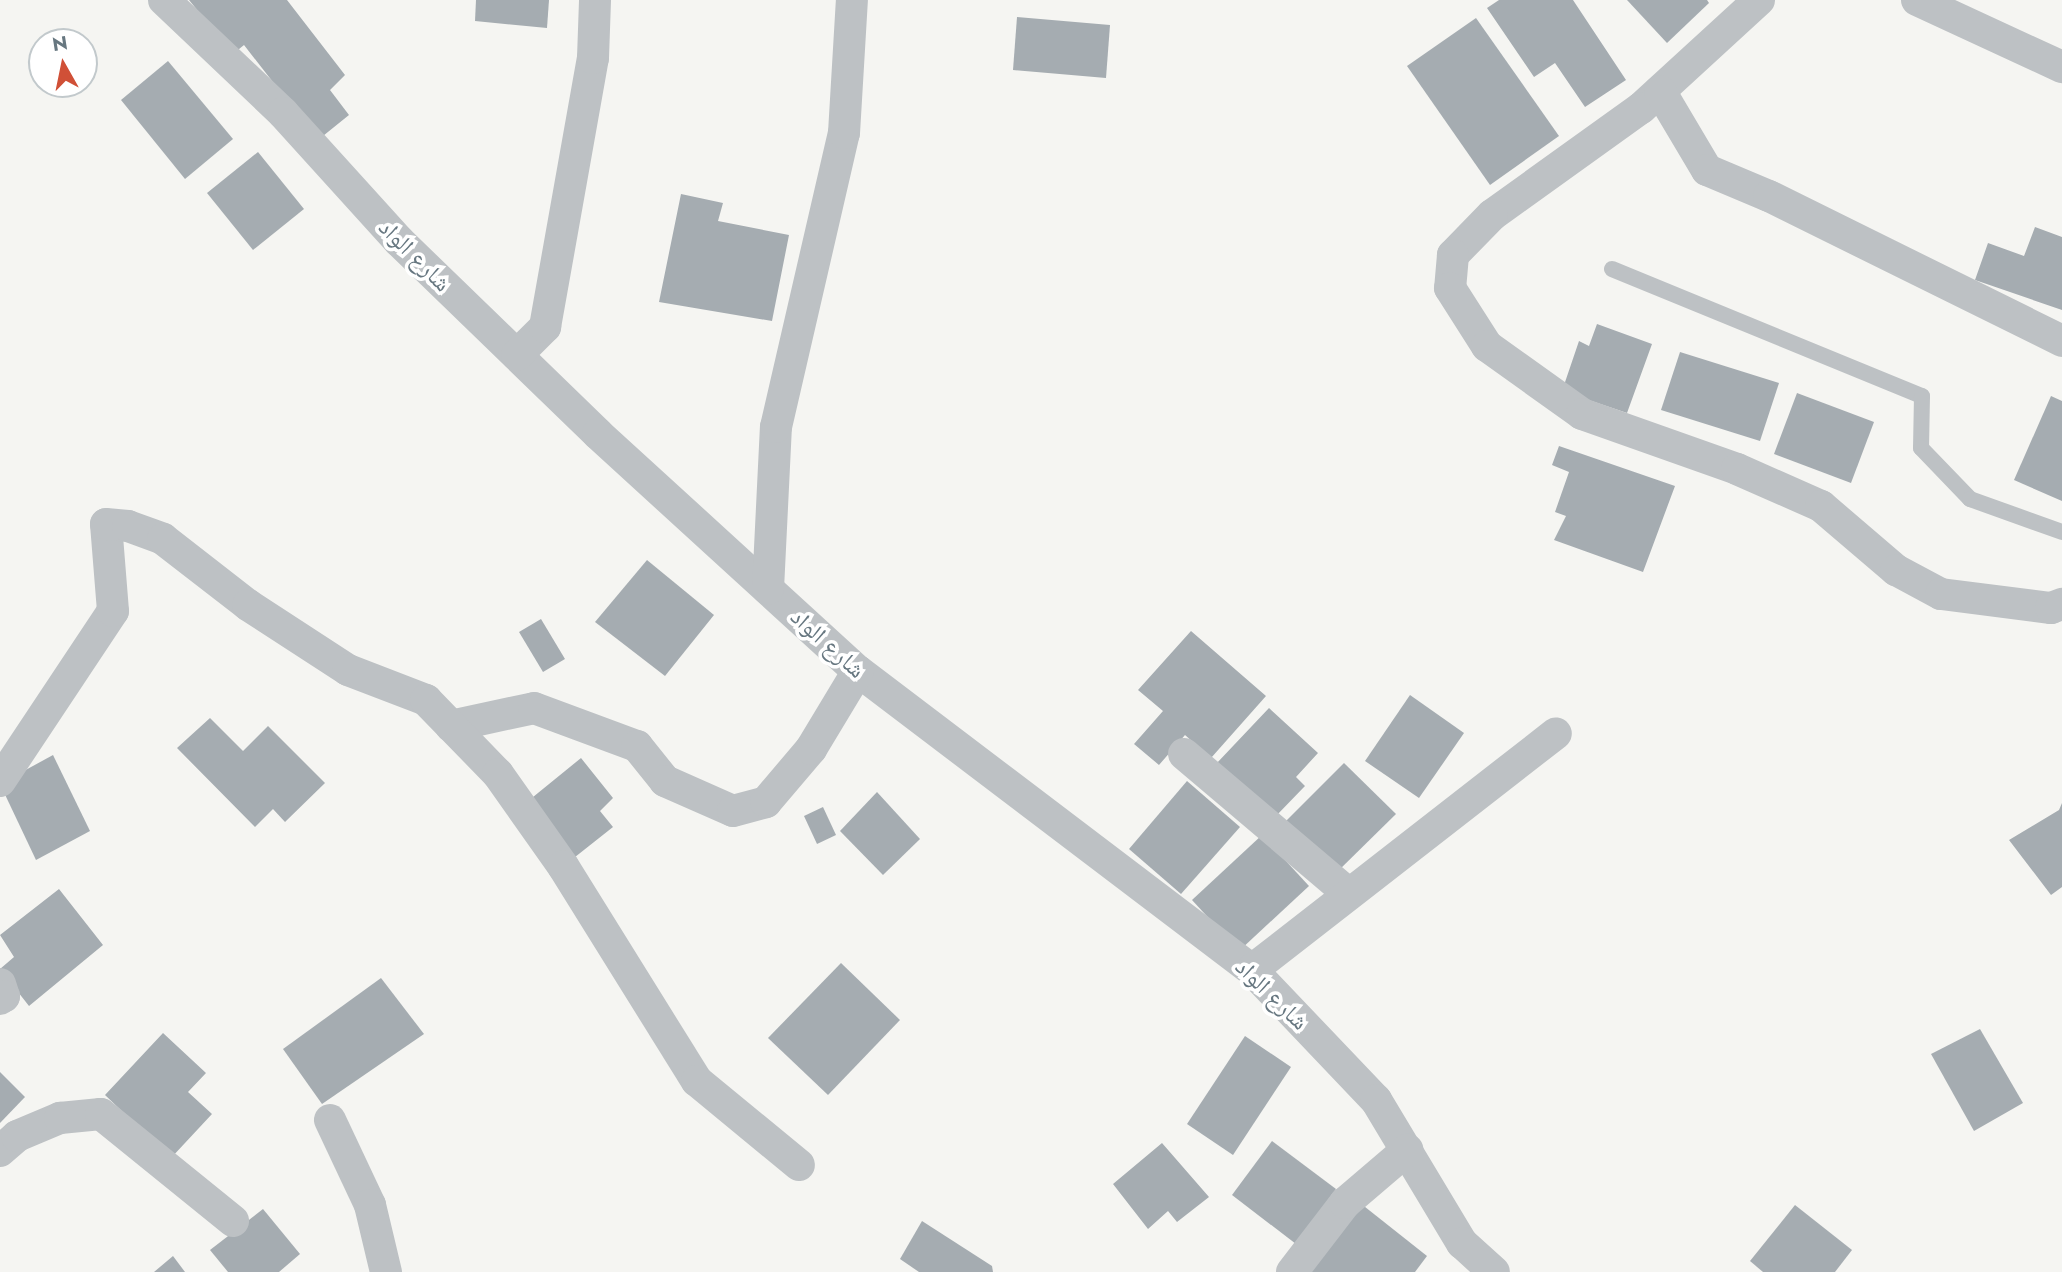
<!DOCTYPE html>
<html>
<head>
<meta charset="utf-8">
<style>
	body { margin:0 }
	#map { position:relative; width:2062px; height:1272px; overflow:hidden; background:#f5f5f2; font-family:Jost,"Noto Naskh Arabic",sans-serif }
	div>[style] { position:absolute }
	.building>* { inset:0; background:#a5acb1 }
	.lane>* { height:16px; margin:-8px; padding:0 8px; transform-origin:8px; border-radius:8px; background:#bdc1c4 }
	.street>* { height:32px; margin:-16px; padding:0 16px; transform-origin:16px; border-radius:16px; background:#bdc1c4 }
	span { translate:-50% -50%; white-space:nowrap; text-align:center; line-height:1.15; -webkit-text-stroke:7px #fff; paint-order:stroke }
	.street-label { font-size:24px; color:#677780 }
	.north { position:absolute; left:28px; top:28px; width:70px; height:70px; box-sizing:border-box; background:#fff; border:2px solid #c2c9cc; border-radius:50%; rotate:351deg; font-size:19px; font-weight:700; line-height:28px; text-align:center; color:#677780 }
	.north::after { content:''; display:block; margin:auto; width:24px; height:32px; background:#d05037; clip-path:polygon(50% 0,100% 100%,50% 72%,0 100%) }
</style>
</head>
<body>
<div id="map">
	<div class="building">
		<div style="clip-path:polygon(189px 0,287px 0,345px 75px,330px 90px,349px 115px,318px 140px,244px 45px,233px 54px)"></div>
		<div style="clip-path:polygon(476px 0,549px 0,547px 28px,475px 21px)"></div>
		<div style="clip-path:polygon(1499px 0,1573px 0,1626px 80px,1585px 107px,1555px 63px,1534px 77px,1487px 8px)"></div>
		<div style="clip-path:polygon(1627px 0,1707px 0,1709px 3px,1667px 43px)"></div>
		<div style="clip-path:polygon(1017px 17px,1110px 25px,1106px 78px,1013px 70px)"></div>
		<div style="clip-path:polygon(1476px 18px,1559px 136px,1490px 185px,1407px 66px)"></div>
		<div style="clip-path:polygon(168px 61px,233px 139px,185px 179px,121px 100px)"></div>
		<div style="clip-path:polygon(258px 152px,304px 209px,253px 250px,207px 193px)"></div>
		<div style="clip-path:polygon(681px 194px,723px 203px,718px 221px,789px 235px,772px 321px,659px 302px)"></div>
		<div style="clip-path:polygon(2035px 227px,2062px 237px,2062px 310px,1975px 280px,1988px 243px,2024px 256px)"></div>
		<div style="clip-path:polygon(1597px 324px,1652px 344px,1627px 413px,1562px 391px,1579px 341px,1589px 346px)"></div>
		<div style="clip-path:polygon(1680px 352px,1779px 383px,1760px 441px,1661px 410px)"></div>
		<div style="clip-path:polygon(1797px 393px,1874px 422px,1851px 483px,1774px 454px)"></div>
		<div style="clip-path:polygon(2051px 396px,2062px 401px,2062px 501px,2014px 480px)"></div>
		<div style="clip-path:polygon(1559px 446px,1675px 486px,1643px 572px,1554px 540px,1566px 516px,1555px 512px,1569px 472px,1552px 465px)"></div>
		<div style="clip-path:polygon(647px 560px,714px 615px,665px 676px,595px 622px)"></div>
		<div style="clip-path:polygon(541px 619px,565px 659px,543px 672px,519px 632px)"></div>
		<div style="clip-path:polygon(1191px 631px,1266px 696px,1211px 758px,1185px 735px,1159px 765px,1134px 744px,1163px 711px,1138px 690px)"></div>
		<div style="clip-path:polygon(1410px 695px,1464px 733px,1419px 798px,1365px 761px)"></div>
		<div style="clip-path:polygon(1269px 708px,1318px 753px,1296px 777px,1305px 786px,1274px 818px,1216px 764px)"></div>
		<div style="clip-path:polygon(210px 718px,243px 751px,268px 726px,325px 783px,285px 822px,273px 809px,255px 827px,177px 748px)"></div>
		<div style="clip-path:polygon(53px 755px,90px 831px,36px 860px,0 784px)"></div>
		<div style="clip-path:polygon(581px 758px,613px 798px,600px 811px,613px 827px,570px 861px,522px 806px)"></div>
		<div style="clip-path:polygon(1344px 763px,1396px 814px,1336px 873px,1285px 822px)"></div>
		<div style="clip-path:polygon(1187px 781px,1240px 827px,1181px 894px,1129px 849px)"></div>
		<div style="clip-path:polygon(877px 792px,920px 839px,883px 875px,840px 831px)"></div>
		<div style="clip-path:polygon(2062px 803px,2062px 887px,2051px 895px,2009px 840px,2059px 810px)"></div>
		<div style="clip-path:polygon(823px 807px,836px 835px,817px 844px,804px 816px)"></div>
		<div style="clip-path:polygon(1262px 835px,1309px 886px,1239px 951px,1192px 900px)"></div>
		<div style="clip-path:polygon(59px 889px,103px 945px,29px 1006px,0 969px,14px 957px,0 935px)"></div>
		<div style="clip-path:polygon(841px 963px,900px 1020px,828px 1095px,768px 1038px)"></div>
		<div style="clip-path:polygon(381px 978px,424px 1034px,322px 1104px,283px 1049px)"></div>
		<div style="clip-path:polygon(1980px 1029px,2023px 1103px,1974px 1131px,1931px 1054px)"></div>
		<div style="clip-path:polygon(163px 1033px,206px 1073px,188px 1092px,212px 1114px,171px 1158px,105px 1095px)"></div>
		<div style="clip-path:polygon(1245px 1036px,1291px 1067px,1233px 1155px,1187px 1124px)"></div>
		<div style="clip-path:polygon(0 1072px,25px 1097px,0 1123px)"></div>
		<div style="clip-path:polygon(1272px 1141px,1336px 1189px,1296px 1244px,1232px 1195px)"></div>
		<div style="clip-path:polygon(1162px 1143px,1209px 1197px,1177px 1222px,1168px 1211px,1148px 1229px,1113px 1184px)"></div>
		<div style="clip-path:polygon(1355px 1199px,1427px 1256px,1415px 1272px,1297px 1272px)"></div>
		<div style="clip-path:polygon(1795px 1205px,1852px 1250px,1835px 1272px,1763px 1272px,1750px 1261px)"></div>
		<div style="clip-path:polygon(263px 1209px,300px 1254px,279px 1272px,228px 1272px,210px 1250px)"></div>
		<div style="clip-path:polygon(922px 1221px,992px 1266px,993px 1272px,919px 1272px,900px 1259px)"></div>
		<div style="clip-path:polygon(173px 1256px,185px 1272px,154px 1272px)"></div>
	</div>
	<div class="lane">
		<div style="left:1612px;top:269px;width:335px;rotate:22.3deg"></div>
		<div style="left:1922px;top:396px;width:52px;rotate:91.1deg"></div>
		<div style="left:1921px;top:448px;width:71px;rotate:46.1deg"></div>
		<div style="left:1970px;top:499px;width:98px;rotate:19.7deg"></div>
	</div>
	<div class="street">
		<div style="left:164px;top:0;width:164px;rotate:43.5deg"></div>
		<div style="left:283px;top:113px;width:173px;rotate:47.8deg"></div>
		<div style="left:399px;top:241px;width:277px;rotate:44.1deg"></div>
		<div style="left:598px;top:434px;width:352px;rotate:42.4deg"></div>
		<div style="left:858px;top:671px;width:495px;rotate:37.2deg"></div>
		<div style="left:1252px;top:970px;width:180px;rotate:46.4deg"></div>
		<div style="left:1376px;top:1100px;width:167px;rotate:59deg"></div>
		<div style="left:1462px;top:1243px;width:43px;rotate:42.2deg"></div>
		<div style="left:1759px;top:0;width:160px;rotate:137.5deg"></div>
		<div style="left:1641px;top:108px;width:183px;rotate:144.3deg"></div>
		<div style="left:1492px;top:215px;width:56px;rotate:134.3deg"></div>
		<div style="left:1453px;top:255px;width:33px;rotate:95deg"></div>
		<div style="left:1450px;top:288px;width:69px;rotate:57.5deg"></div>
		<div style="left:1487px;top:346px;width:117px;rotate:35.6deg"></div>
		<div style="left:1582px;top:414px;width:164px;rotate:19.5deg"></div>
		<div style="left:1737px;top:469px;width:92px;rotate:23.8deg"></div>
		<div style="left:1821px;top:506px;width:99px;rotate:40.5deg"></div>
		<div style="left:1896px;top:570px;width:51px;rotate:28.1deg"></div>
		<div style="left:1941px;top:594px;width:111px;rotate:7.3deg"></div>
		<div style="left:2051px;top:608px;width:12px;rotate:-20deg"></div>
		<div style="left:1917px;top:0;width:160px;rotate:24.8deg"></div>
		<div style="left:1660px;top:91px;width:92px;rotate:59.3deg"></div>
		<div style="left:1707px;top:170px;width:67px;rotate:22.8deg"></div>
		<div style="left:1769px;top:196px;width:327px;rotate:26.3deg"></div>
		<div style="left:517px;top:355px;width:40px;rotate:-45deg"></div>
		<div style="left:545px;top:327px;width:273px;rotate:-79.9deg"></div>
		<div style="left:593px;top:58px;width:58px;rotate:-88deg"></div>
		<div style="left:768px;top:589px;width:162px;rotate:-87.2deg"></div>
		<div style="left:776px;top:427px;width:302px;rotate:-77deg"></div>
		<div style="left:844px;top:133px;width:133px;rotate:-86.6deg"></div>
		<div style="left:451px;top:726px;width:85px;rotate:-12.2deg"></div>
		<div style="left:534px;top:708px;width:110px;rotate:20.3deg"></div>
		<div style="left:637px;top:746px;width:45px;rotate:51.3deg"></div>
		<div style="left:665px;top:781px;width:74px;rotate:23.8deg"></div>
		<div style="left:733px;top:811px;width:34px;rotate:-15deg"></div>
		<div style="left:766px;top:802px;width:70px;rotate:-49.7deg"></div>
		<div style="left:811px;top:749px;width:91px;rotate:-58.9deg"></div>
		<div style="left:1184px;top:754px;width:216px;rotate:40.3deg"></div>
		<div style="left:0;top:781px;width:204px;rotate:-56.4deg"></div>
		<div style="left:113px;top:611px;width:87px;rotate:-94.6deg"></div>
		<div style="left:106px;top:524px;width:22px;rotate:5deg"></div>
		<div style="left:128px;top:526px;width:37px;rotate:20deg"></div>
		<div style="left:163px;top:539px;width:108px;rotate:37.8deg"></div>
		<div style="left:248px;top:605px;width:119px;rotate:33deg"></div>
		<div style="left:348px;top:670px;width:84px;rotate:21deg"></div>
		<div style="left:426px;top:700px;width:103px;rotate:45.8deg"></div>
		<div style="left:498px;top:774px;width:113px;rotate:54.8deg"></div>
		<div style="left:563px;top:866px;width:253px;rotate:58.1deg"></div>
		<div style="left:697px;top:1081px;width:132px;rotate:39.5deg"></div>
		<div style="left:1252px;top:970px;width:385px;rotate:-37.9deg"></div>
		<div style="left:0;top:984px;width:13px;rotate:72deg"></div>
		<div style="left:4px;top:996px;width:5px;rotate:143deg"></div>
		<div style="left:330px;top:1120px;width:94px;rotate:64.8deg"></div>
		<div style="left:370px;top:1205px;width:69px;rotate:76.6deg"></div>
		<div style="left:0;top:1151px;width:23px;rotate:-41deg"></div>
		<div style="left:17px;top:1136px;width:47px;rotate:-22.7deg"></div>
		<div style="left:60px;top:1118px;width:41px;rotate:-5.6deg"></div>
		<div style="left:101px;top:1114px;width:170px;rotate:39deg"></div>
		<div style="left:1292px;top:1272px;width:87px;rotate:-52.5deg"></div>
		<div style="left:1345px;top:1203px;width:82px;rotate:-40.5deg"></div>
	</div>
	<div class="street-label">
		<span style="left:415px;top:255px;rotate:45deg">شارع الواد</span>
		<span style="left:828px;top:643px;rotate:42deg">شارع الواد</span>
		<span style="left:1272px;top:994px;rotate:44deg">شارع الواد</span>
	</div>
	<div class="north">N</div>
</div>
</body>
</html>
